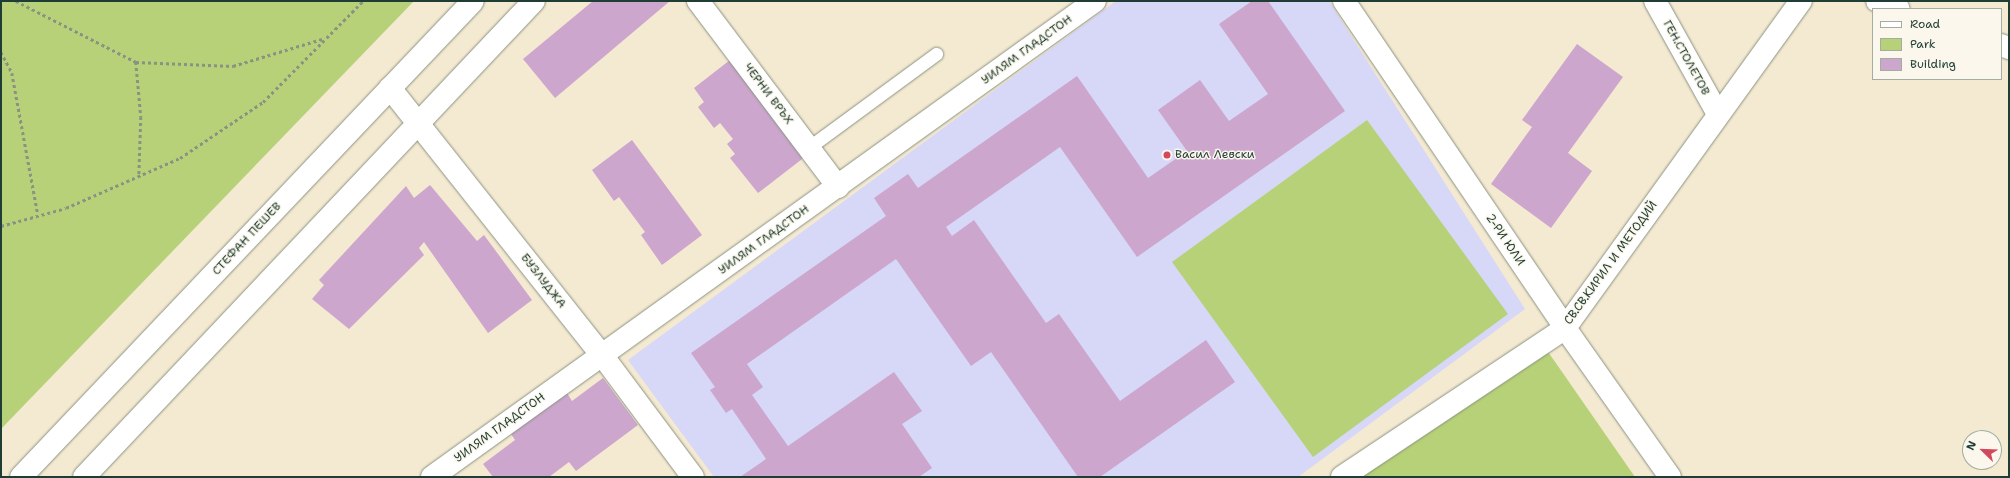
<!DOCTYPE html>
<html>
<head>
<meta charset="utf-8">
<style>
	body { margin:0 }
	#map { position:relative; width:2010px; height:478px; overflow:hidden; background:#f4e9d1; font-family:"Shantell Sans",sans-serif }
	div>[style] { position:absolute }
	.built>* { inset:0; background:#d7d7f8 }
	.green>* { inset:0; background:#b6d177 }
	.building>* { inset:0; background:#cca6cd }
	.path>* { height:2.5px; margin-top:-1.25px; transform-origin:0; background:repeating-linear-gradient(90deg,#8a9382 0 3px,transparent 0 6px) }
	.roads { filter:drop-shadow(0 0 1px #8a9382) drop-shadow(0 0 1px #8a9382) }
	.service>* { height:13px; margin:-6.5px; padding:0 6.5px; transform-origin:6.5px; border-radius:6.5px; background:#fff }
	.minor>* { height:22px; margin:-11px; padding:0 11px; transform-origin:11px; border-radius:11px; background:#fff }
	.tertiary>* { height:22px; margin:-11px; padding:0 11px; transform-origin:11px; border-radius:11px; background:#fff }
	.dots>* { width:11px; height:11px; translate:-50% -50%; box-sizing:border-box; border:2px solid #fbf7ec; border-radius:50% }
	span { translate:-50% -50%; white-space:nowrap; text-align:center; line-height:1.15; -webkit-text-stroke:3px #fbf7ec; paint-order:stroke }
	.street-label { font-size:12px; color:#1f3d34 }
	.poi-label { font-size:12px; color:#1f3d34 }
	.left { translate:0 -50%; text-align:left }
	.frame { position:absolute; inset:0; border:2px solid #1f3d34; pointer-events:none }
	.legend { position:absolute; left:1872px; top:8px; width:130px; height:72px; box-sizing:border-box; background:#fbf7ec; border:1px solid #a3ada2; margin:0; padding:5px 7px; list-style:none; font-size:12px; color:#1f3d34 }
	.legend li { display:flex; align-items:center; gap:8px; height:20px }
	.legend b { width:20px; border:1px solid #a3ada2 }
	.north { position:absolute; left:1962px; top:430px; width:40px; height:40px; box-sizing:border-box; background:#fbf7ec; border:1px solid #a3ada2; border-radius:50%; rotate:293deg; font-size:11px; font-weight:700; line-height:16px; text-align:center; color:#1f3d34 }
	.north::after { content:''; display:block; margin:auto; width:14px; height:18px; background:#d1495b; clip-path:polygon(50% 0,100% 100%,50% 72%,0 100%) }
</style>
</head>
<body>
<div id="map">
	<div class="built">
		<div style="clip-path:polygon(1116px 1px,1329px 1px,1525px 309px,1298px 477px,714px 477px,628px 360px)"></div>
	</div>
	<div class="green">
		<div style="clip-path:polygon(1px 1px,414px 1px,1px 429px)"></div>
		<div style="clip-path:polygon(1367px 120px,1508px 314px,1313px 457px,1172px 262px)"></div>
		<div style="clip-path:polygon(1544px 346px,1635px 477px,1356px 477px)"></div>
	</div>
	<div class="building">
		<div style="clip-path:polygon(593px 1px,670px 1px,555px 98px,523px 59px)"></div>
		<div style="clip-path:polygon(1252px 1px,1268px 1px,1345px 111px,1137px 257px,1060px 147px,946px 227px,952px 236px,974px 220px,1046px 323px,1059px 314px,1120px 401px,1206px 340px,1235px 382px,1100px 477px,1078px 477px,991px 352px,971px 366px,896px 259px,747px 364px,763px 387px,752px 395px,788px 446px,894px 372px,922px 411px,902px 424px,932px 468px,919px 477px,740px 477px,766px 459px,732px 409px,726px 413px,710px 390px,715px 387px,691px 353px,886px 216px,874px 198px,908px 174px,918px 188px,1077px 76px,1148px 178px,1187px 151px,1158px 110px,1200px 80px,1229px 121px,1268px 94px,1219px 24px)"></div>
		<div style="clip-path:polygon(1577px 44px,1623px 77px,1568px 153px,1592px 171px,1551px 228px,1491px 184px,1532px 127px,1522px 120px)"></div>
		<div style="clip-path:polygon(730px 60px,806px 156px,758px 193px,730px 158px,735px 154px,727px 144px,733px 139px,720px 123px,714px 128px,698px 107px,704px 102px,694px 88px)"></div>
		<div style="clip-path:polygon(632px 140px,702px 235px,662px 265px,641px 235px,645px 232px,619px 197px,614px 201px,592px 170px)"></div>
		<div style="clip-path:polygon(430px 185px,477px 241px,484px 235px,532px 300px,488px 333px,424px 242px,419px 248px,424px 255px,349px 329px,312px 299px,324px 285px,319px 280px,406px 186px,414px 198px)"></div>
		<div style="clip-path:polygon(603px 378px,638px 425px,576px 471px,569px 462px,549px 477px,493px 477px,483px 464px,515px 440px,511px 434px,567px 393px,572px 401px)"></div>
	</div>
	<div class="path">
		<div style="left:16px;top:1px;width:135px;rotate:26.9deg"></div>
		<div style="left:136px;top:62px;width:55px;rotate:84.8deg"></div>
		<div style="left:141px;top:117px;width:59px;rotate:91.9deg"></div>
		<div style="left:1px;top:52px;width:24px;rotate:62deg"></div>
		<div style="left:12px;top:73px;width:144px;rotate:79.6deg"></div>
		<div style="left:136px;top:62px;width:97px;rotate:2.4deg"></div>
		<div style="left:233px;top:66px;width:93px;rotate:-16.9deg"></div>
		<div style="left:1px;top:226px;width:67px;rotate:-15.5deg"></div>
		<div style="left:66px;top:208px;width:124px;rotate:-23.7deg"></div>
		<div style="left:180px;top:158px;width:100px;rotate:-34deg"></div>
		<div style="left:263px;top:102px;width:142px;rotate:-45.3deg"></div>
	</div>
	<div class="roads">
		<div class="service">
			<div style="left:808px;top:148px;width:159px;rotate:-36.3deg"></div>
		</div>
		<div class="minor">
			<div style="left:698px;top:1px;width:233px;rotate:53deg"></div>
			<div style="left:1344px;top:1px;width:395px;rotate:55.9deg"></div>
			<div style="left:1565px;top:328px;width:182px;rotate:54.8deg"></div>
			<div style="left:1655px;top:1px;width:129px;rotate:60.9deg"></div>
			<div style="left:1877px;top:1px;width:23px;rotate:20deg"></div>
			<div style="left:2001px;top:45px;width:9px;rotate:21deg"></div>
			<div style="left:390px;top:88px;width:341px;rotate:51.6deg"></div>
			<div style="left:602px;top:355px;width:152px;rotate:53.3deg"></div>
			<div style="left:432px;top:477px;width:816px;rotate:-35.68deg"></div>
			<div style="left:1342px;top:477px;width:268px;rotate:-33.7deg"></div>
			<div style="left:1565px;top:328px;width:403px;rotate:-54.2deg"></div>
		</div>
		<div class="tertiary">
			<div style="left:21px;top:477px;width:656px;rotate:-46.48deg"></div>
			<div style="left:84px;top:477px;width:655px;rotate:-46.61deg"></div>
		</div>
	</div>
	<div class="dots">
		<div style="left:1167px;top:155px;background:#d1495b"></div>
	</div>
	<div class="street-label">
		<span style="left:1027px;top:50px;rotate:-36deg">УИЛЯМ ГЛАДСТОН</span>
		<span style="left:1686px;top:58px;rotate:61deg">ГЕН.СТОЛЕТОВ</span>
		<span style="left:768px;top:94px;rotate:53deg">ЧЕРНИ ВРЪХ</span>
		<span style="left:247px;top:239px;rotate:-47deg">СТЕФАН ПЕШЕВ</span>
		<span style="left:764px;top:240px;rotate:-36deg">УИЛЯМ ГЛАДСТОН</span>
		<span style="left:1505px;top:240px;rotate:56deg">2-РИ ЮЛИ</span>
		<span style="left:1611px;top:263px;rotate:-54deg">СВ.СВ.КИРИЛ И МЕТОДИЙ</span>
		<span style="left:543px;top:281px;rotate:52deg">БУЗЛУДЖА</span>
		<span style="left:500px;top:428px;rotate:-36deg">УИЛЯМ ГЛАДСТОН</span>
	</div>
	<div class="poi-label">
		<span class="left" style="left:1175px;top:155px">Васил Левски</span>
	</div>
	<div class="frame"></div>
	<ul class="legend">
	<li><b style="height:5px;background:#fff"></b>Road</li>
	<li><b style="height:11px;background:#b6d177"></b>Park</li>
	<li><b style="height:11px;background:#cca6cd"></b>Building</li>
	</ul>
	<div class="north">N</div>
</div>
</body>
</html>
